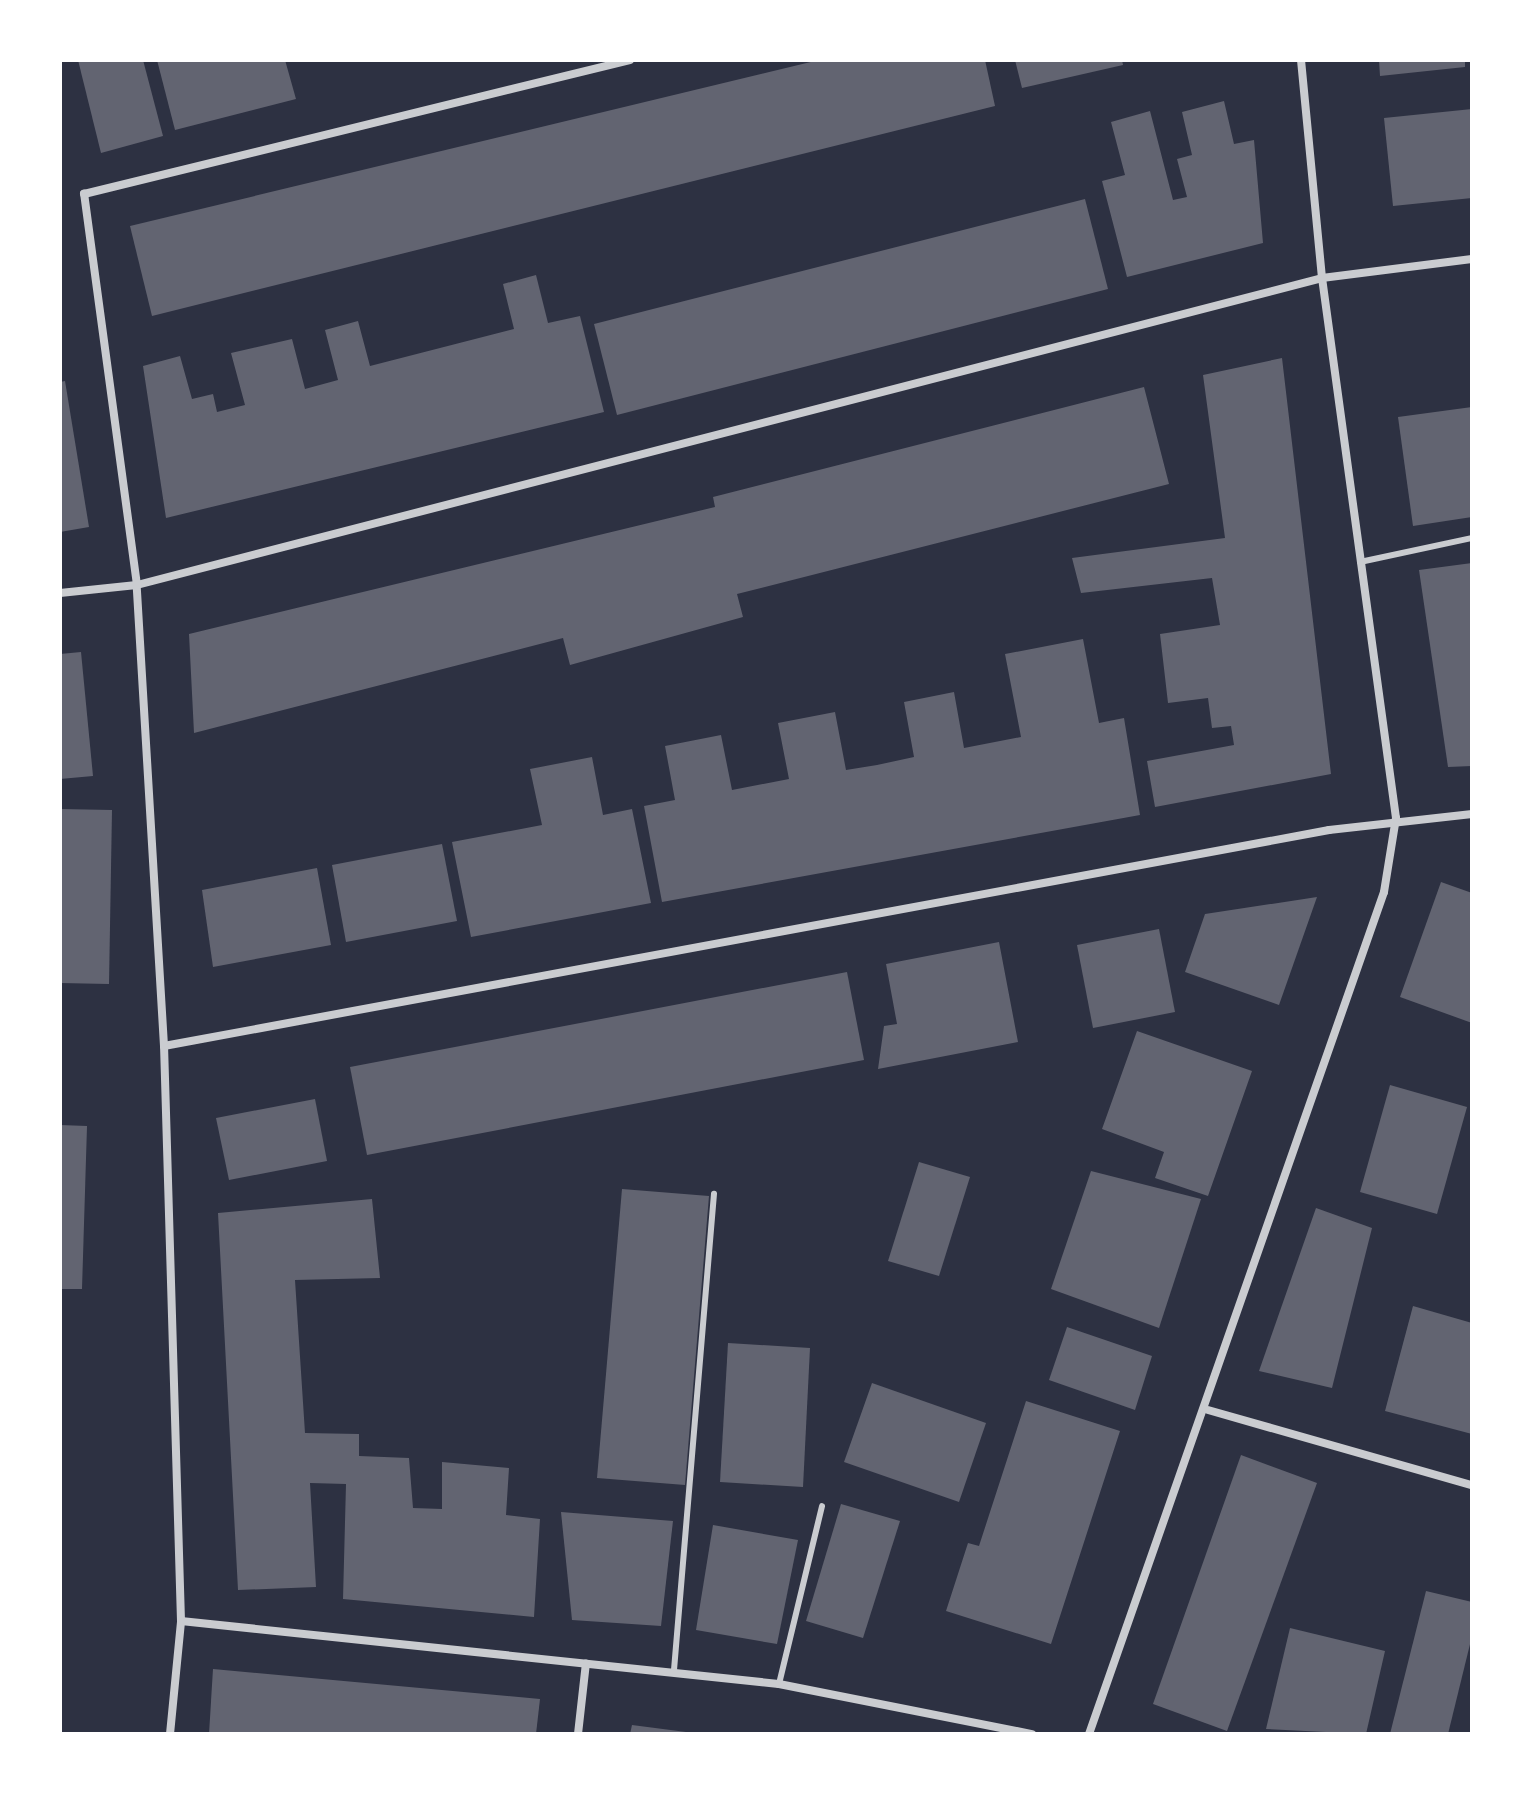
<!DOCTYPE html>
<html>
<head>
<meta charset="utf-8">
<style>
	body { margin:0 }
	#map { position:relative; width:1532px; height:1794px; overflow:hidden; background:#2d3142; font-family:"DejaVu Sans",sans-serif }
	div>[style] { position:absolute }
	.building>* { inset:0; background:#626471 }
	.service>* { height:6px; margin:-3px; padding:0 3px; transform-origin:3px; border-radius:3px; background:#caccd0 }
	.minor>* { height:8px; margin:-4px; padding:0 4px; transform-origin:4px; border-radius:4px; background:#caccd0 }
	span { translate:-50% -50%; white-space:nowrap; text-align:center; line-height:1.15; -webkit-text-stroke:7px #fff; paint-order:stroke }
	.frame { position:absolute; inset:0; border:62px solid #fff; pointer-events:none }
</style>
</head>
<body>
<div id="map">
	<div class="building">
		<div style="clip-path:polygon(78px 60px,143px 60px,163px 136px,101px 153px)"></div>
		<div style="clip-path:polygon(157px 60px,285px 60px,296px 99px,175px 130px)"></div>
		<div style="clip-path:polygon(819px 60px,985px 60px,995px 106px,152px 316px,130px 226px)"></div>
		<div style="clip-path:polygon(1015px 60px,1122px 60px,1123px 65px,1022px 88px)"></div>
		<div style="clip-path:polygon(1379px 60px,1465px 60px,1465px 67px,1380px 76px)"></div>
		<div style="clip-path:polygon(1224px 101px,1234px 144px,1254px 140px,1263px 243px,1127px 277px,1102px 181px,1125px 175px,1111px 122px,1150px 111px,1173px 200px,1187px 197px,1177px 159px,1192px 155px,1182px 112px)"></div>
		<div style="clip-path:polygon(1472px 109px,1472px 198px,1393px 206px,1384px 118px)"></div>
		<div style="clip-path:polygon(1085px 199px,1108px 289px,617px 415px,594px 324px)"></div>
		<div style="clip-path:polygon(536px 275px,548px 323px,580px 316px,604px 412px,166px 518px,143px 366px,180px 356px,192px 399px,213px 394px,217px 412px,245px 405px,231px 353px,292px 339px,305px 389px,338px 380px,325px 330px,358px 321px,370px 366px,514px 329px,503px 284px)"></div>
		<div style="clip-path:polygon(1282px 358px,1331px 774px,1155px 807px,1147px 761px,1234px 745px,1231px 726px,1212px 728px,1208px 698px,1168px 703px,1160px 634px,1220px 625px,1212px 578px,1081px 593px,1072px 558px,1225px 538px,1203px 375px)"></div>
		<div style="clip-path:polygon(65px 381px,89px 527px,60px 532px,60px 382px)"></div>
		<div style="clip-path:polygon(1144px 387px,1169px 484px,737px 594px,743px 617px,570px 665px,563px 638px,194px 733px,189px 634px,715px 507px,713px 497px)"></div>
		<div style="clip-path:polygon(1472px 407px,1472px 517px,1413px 526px,1398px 417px)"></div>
		<div style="clip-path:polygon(1472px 563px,1472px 766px,1448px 767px,1419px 570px)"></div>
		<div style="clip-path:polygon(1083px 639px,1099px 723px,1124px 718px,1140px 815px,662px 902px,644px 806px,675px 800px,665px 746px,721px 735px,732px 790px,789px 779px,778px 723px,835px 712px,846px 770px,877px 765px,914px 757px,904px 702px,954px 692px,964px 748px,1021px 737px,1005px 654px)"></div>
		<div style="clip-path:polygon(81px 652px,93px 776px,60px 779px,60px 654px)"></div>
		<div style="clip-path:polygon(592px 757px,603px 815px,632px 809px,651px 903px,471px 937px,452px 842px,542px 825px,530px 769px)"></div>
		<div style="clip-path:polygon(60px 809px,112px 810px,109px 984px,60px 983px)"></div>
		<div style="clip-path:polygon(442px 844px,457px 921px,346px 942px,332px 865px)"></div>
		<div style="clip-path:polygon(317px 868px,331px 945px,213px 967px,202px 890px)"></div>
		<div style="clip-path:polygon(1441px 882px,1472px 893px,1472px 1023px,1400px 997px)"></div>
		<div style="clip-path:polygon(1317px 897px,1279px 1005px,1185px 972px,1205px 914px)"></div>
		<div style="clip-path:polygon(1159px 929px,1175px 1012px,1093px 1028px,1077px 945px)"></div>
		<div style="clip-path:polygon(999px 942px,1018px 1042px,878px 1069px,884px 1026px,897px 1024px,886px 964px)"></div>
		<div style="clip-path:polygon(847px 972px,864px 1060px,367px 1155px,350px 1067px)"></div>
		<div style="clip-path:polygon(1137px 1031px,1252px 1071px,1208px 1196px,1155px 1178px,1164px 1152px,1102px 1129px)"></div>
		<div style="clip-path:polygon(1390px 1085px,1467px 1107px,1437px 1214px,1360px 1192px)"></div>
		<div style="clip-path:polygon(315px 1099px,327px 1161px,229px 1180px,216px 1118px)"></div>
		<div style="clip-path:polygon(60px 1125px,87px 1126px,82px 1289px,60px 1289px)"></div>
		<div style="clip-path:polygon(919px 1162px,970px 1177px,939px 1276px,888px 1261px)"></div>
		<div style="clip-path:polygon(1091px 1171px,1201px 1199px,1159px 1328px,1051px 1289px)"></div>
		<div style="clip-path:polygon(622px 1189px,709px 1196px,685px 1485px,597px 1478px)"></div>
		<div style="clip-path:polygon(372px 1199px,380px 1278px,295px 1280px,305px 1433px,359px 1434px,359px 1456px,409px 1458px,413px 1508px,442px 1509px,442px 1462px,509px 1468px,506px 1515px,540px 1519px,534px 1617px,343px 1599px,346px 1484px,310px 1483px,316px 1587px,238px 1590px,218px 1213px)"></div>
		<div style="clip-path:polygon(1316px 1208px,1372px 1228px,1332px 1388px,1259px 1371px)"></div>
		<div style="clip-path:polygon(1413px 1306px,1472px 1323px,1472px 1434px,1385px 1411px)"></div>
		<div style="clip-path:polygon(1067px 1327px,1152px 1356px,1135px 1410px,1049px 1380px)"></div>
		<div style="clip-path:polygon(728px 1343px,810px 1348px,803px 1487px,720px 1482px)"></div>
		<div style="clip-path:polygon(872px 1383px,986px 1423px,959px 1502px,844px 1462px)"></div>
		<div style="clip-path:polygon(1026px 1401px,1120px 1431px,1051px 1644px,946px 1611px,968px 1543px,979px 1546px)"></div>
		<div style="clip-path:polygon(1241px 1455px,1317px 1483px,1227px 1731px,1153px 1704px)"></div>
		<div style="clip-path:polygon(841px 1504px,900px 1521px,863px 1638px,806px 1621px)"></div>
		<div style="clip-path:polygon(561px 1512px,673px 1521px,661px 1626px,572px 1620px)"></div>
		<div style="clip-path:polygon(713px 1525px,798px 1540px,777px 1644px,696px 1630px)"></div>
		<div style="clip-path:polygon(1426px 1591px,1472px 1602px,1472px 1636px,1448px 1734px,1390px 1734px)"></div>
		<div style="clip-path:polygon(1290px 1628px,1385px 1651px,1366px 1734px,1266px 1729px)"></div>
		<div style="clip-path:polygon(213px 1669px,540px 1699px,536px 1734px,209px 1734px)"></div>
		<div style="clip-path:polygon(632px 1725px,686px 1732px,686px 1734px,630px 1734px)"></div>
	</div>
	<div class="service">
		<div style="left:1360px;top:562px;width:115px;rotate:-12.1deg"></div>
		<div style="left:674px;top:1670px;width:478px;rotate:-85.2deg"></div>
		<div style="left:779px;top:1684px;width:183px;rotate:-76.4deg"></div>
	</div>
	<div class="minor">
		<div style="left:60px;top:593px;width:77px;rotate:-5.9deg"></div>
		<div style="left:137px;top:585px;width:1224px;rotate:-14.52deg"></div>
		<div style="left:1322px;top:278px;width:151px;rotate:-7.2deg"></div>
		<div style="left:164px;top:1046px;width:1185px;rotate:-10.5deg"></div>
		<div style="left:1329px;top:830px;width:144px;rotate:-6.4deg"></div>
		<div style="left:1208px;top:1410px;width:274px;rotate:15.9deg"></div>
		<div style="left:181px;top:1621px;width:601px;rotate:6.01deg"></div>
		<div style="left:779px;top:1684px;width:258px;rotate:11.2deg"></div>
		<div style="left:170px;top:1734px;width:114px;rotate:-84.4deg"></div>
		<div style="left:181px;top:1621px;width:575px;rotate:-91.69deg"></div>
		<div style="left:164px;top:1046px;width:462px;rotate:-93.4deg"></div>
		<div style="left:137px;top:585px;width:395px;rotate:-97.7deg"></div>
		<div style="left:84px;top:194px;width:562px;rotate:-13.79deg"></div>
		<div style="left:578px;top:1734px;width:71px;rotate:-83.6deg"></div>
		<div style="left:1089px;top:1734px;width:892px;rotate:-70.69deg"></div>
		<div style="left:1384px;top:892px;width:75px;rotate:-80.8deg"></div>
		<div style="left:1396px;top:818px;width:545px;rotate:-97.8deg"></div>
		<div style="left:1322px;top:278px;width:219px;rotate:-95.5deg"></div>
	</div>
	<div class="frame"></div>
</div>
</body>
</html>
